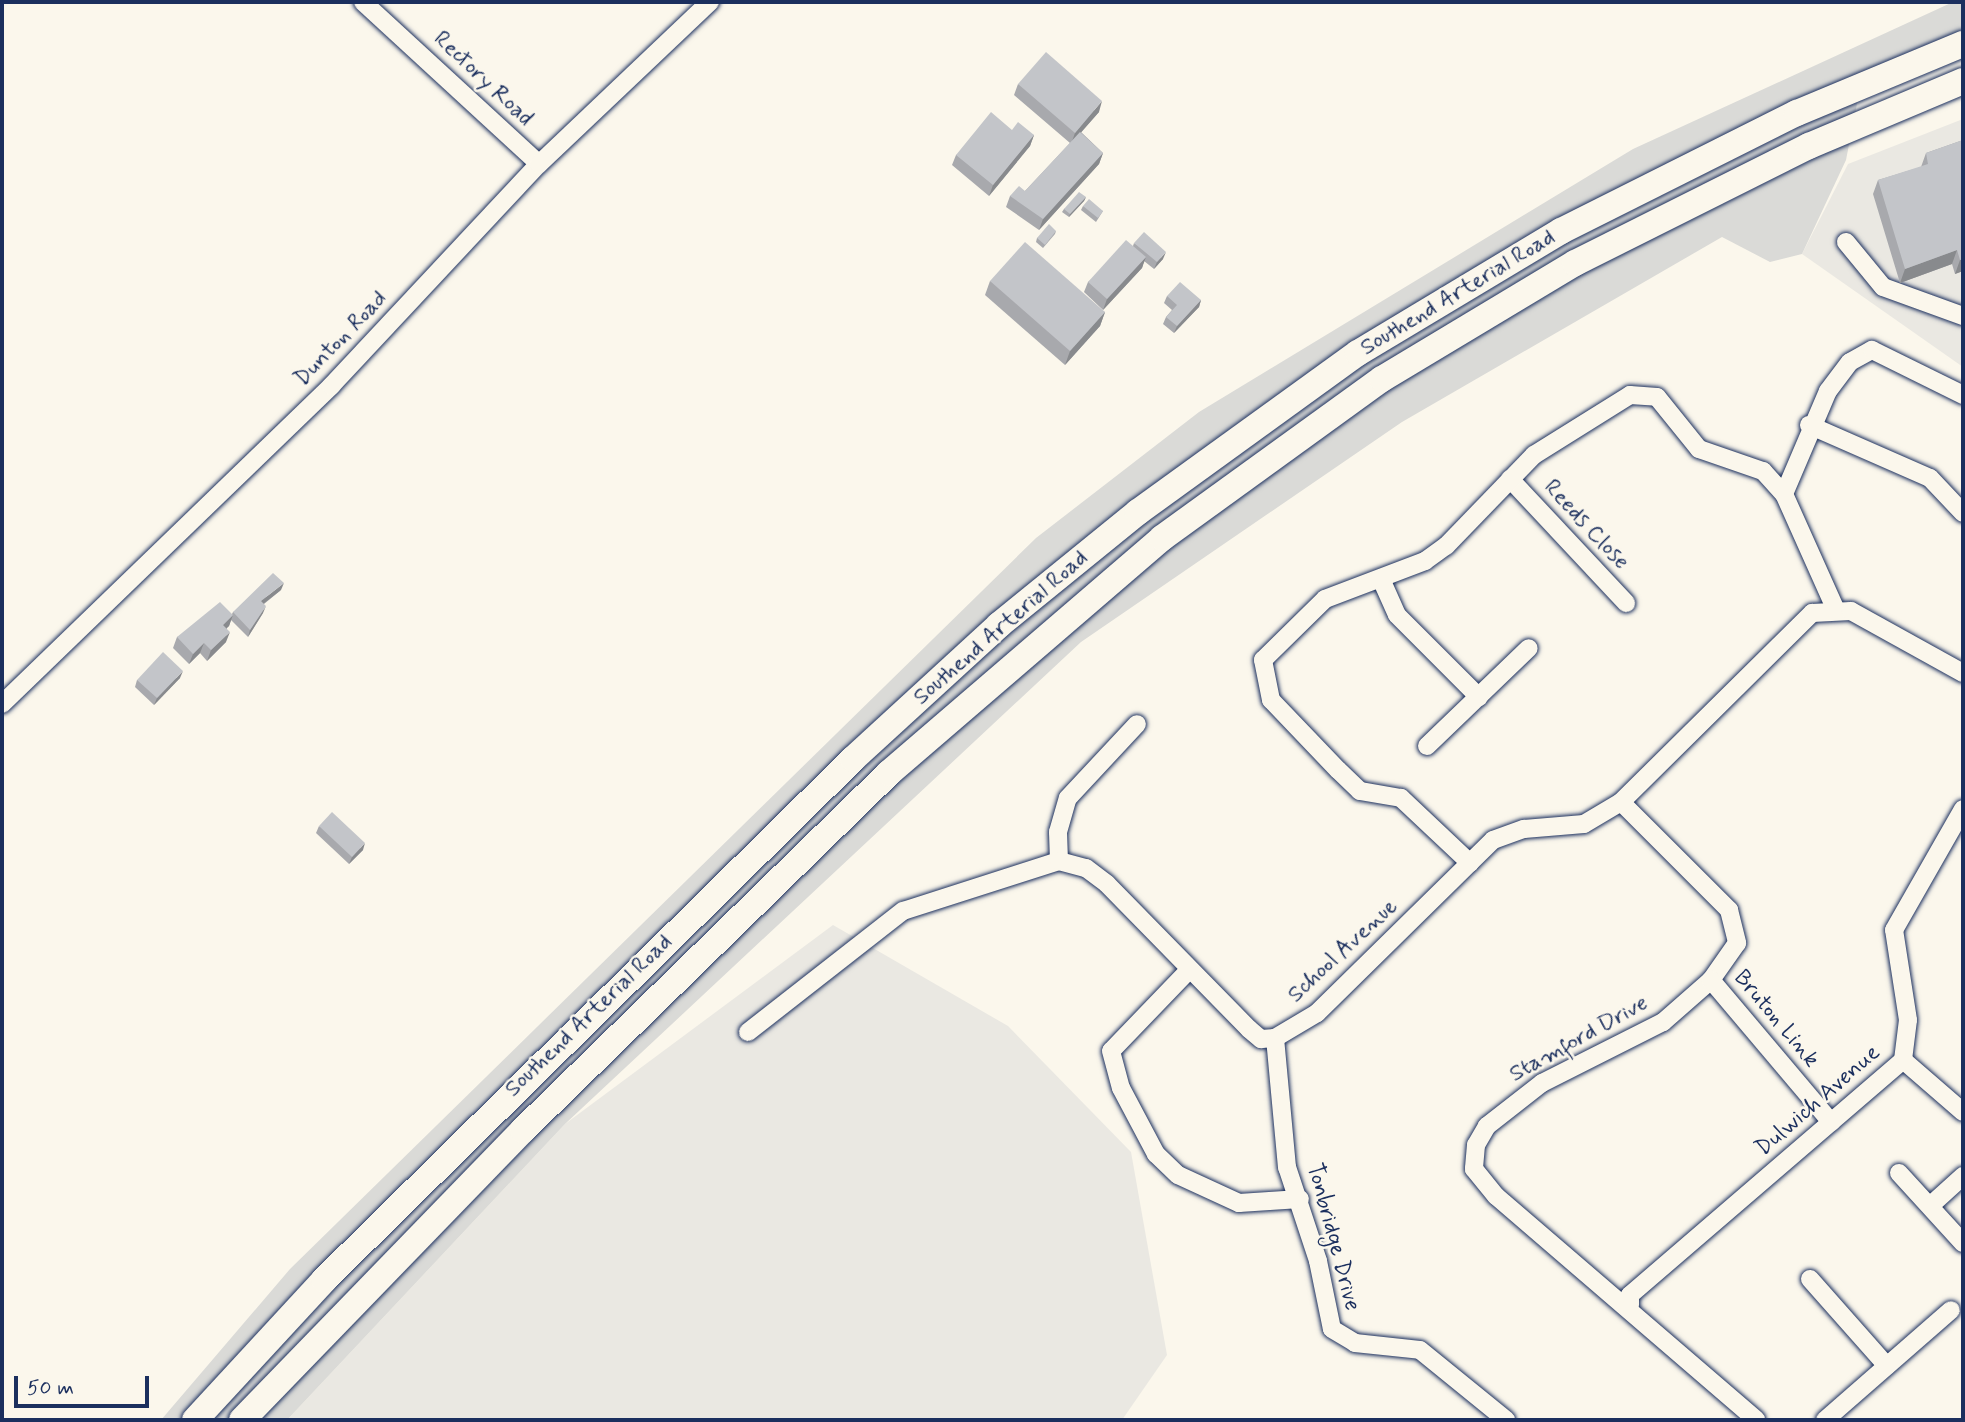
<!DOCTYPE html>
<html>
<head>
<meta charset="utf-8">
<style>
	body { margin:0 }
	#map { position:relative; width:1965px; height:1422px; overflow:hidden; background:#fbf7ec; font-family:Mynerve,sans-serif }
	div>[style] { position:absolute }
	.built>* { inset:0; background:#eae8e2 }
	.green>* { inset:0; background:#dadad7 }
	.roads { filter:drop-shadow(0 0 2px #1b2f5e) drop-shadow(0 0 2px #1b2f5e) }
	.minor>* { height:18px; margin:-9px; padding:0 9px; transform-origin:9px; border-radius:9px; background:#fbf7ec }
	.highway>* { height:26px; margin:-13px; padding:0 13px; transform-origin:13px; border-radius:13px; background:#fbf7ec }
	.wall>* { inset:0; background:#a8a9ad }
	.shaded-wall>* { inset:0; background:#888a8d }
	.building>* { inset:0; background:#c3c5c9 }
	span { translate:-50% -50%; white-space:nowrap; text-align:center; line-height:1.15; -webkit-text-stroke:5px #fbf7ec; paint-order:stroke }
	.street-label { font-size:23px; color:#1b2f5e }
	.frame { position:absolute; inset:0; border:4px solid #1b2f5e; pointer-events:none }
	.scale { position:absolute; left:14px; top:1376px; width:135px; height:32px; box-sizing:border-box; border:4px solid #1b2f5e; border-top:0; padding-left:9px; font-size:21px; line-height:24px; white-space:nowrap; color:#1b2f5e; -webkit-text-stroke:5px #fbf7ec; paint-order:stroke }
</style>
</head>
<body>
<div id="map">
	<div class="built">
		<div style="clip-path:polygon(1963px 119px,1963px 367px,1802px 254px,1848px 164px)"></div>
		<div style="clip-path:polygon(833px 925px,1008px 1026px,1131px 1152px,1167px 1355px,1122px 1420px,287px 1420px,565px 1124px)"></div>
	</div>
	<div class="green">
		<div style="clip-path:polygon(1953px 2px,1963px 2px,1963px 34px,1863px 73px,1846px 160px,1802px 254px,1770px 262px,1722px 237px,1402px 422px,1081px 642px,565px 1124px,287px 1420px,161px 1420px,290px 1269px,1036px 538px,1199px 412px,1633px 149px)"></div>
	</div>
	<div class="roads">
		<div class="minor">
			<div style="left:363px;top:2px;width:239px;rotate:42.6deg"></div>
			<div style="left:1846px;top:242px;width:58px;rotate:50.6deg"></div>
			<div style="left:1883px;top:287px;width:85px;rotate:19.9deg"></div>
			<div style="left:1809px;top:425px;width:132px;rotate:23.7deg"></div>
			<div style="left:1930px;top:478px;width:48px;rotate:46.7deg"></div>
			<div style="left:1510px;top:479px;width:170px;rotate:46.9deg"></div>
			<div style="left:1381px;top:579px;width:39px;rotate:66deg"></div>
			<div style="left:1397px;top:615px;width:116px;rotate:45deg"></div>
			<div style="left:1835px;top:608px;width:125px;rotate:-114.1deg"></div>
			<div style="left:1784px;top:494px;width:112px;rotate:-66.9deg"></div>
			<div style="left:1828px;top:391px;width:36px;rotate:-53deg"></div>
			<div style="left:1850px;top:362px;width:25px;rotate:-29deg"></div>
			<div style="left:1872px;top:350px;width:102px;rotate:26.3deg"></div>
			<div style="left:2px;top:704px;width:458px;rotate:-44deg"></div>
			<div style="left:331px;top:386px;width:304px;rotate:-46.9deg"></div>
			<div style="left:539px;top:164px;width:236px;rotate:-43.5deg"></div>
			<div style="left:1427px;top:746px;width:141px;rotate:-43.9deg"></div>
			<div style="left:1621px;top:802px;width:153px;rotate:45deg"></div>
			<div style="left:1729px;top:910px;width:34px;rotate:76deg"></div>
			<div style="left:1737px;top:943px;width:45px;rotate:125.1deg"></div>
			<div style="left:1711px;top:980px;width:64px;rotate:138.8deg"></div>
			<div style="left:1663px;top:1022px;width:136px;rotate:153.2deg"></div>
			<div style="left:1542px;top:1083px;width:70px;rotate:142deg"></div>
			<div style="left:1487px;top:1126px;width:22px;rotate:120deg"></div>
			<div style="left:1476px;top:1145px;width:24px;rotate:95deg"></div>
			<div style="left:1474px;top:1169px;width:35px;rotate:51deg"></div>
			<div style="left:1496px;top:1196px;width:343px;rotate:40.7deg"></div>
			<div style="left:1059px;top:861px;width:29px;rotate:-92deg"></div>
			<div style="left:1058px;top:832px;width:35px;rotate:-74deg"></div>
			<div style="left:1068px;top:798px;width:101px;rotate:-47deg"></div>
			<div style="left:1470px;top:863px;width:95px;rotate:-136.7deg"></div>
			<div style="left:1401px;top:798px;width:42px;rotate:-170.3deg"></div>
			<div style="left:1360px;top:791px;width:30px;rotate:-136deg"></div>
			<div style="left:1338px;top:770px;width:97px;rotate:-133.7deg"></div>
			<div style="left:1271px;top:700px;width:41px;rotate:-101.3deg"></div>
			<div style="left:1263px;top:660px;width:87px;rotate:-44.5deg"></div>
			<div style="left:1325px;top:599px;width:107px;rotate:-20.8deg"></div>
			<div style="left:1425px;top:561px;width:26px;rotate:-36deg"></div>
			<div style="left:1446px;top:546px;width:127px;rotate:-46deg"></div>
			<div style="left:1534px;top:455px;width:113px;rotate:-32deg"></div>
			<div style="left:1630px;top:395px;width:27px;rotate:4deg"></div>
			<div style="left:1657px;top:397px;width:67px;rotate:51.1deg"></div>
			<div style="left:1699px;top:449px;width:68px;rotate:19deg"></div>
			<div style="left:1763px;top:471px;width:31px;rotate:48deg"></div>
			<div style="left:1189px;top:970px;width:112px;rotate:133.9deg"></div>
			<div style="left:1111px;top:1051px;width:38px;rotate:75deg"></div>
			<div style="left:1121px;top:1088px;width:75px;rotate:62.1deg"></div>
			<div style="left:1156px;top:1154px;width:30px;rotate:44deg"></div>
			<div style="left:1178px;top:1175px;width:67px;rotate:24.7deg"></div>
			<div style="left:1239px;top:1203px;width:61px;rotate:-3.8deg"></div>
			<div style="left:1711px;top:980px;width:186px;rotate:49.8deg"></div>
			<div style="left:748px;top:1032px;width:197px;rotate:-38deg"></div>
			<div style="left:903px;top:911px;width:164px;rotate:-17.8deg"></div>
			<div style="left:1059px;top:861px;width:28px;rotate:15deg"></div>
			<div style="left:1086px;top:868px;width:26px;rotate:37deg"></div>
			<div style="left:1107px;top:884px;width:203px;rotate:45.6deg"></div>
			<div style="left:1249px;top:1029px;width:16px;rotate:40deg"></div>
			<div style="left:1261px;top:1039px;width:14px;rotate:-4deg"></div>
			<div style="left:1275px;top:1038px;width:49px;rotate:-30.8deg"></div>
			<div style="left:1317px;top:1013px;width:247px;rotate:-44.5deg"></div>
			<div style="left:1493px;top:840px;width:33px;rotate:-20deg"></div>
			<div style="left:1524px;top:829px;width:60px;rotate:-4.8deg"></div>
			<div style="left:1584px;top:824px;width:43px;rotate:-30.7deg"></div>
			<div style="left:1621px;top:802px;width:269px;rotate:-44.7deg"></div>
			<div style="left:1812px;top:613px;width:39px;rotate:-3deg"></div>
			<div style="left:1851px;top:611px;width:128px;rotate:29deg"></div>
			<div style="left:1275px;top:1038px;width:130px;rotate:84.7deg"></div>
			<div style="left:1287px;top:1167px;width:99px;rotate:71.7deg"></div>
			<div style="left:1318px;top:1261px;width:69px;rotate:78.4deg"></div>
			<div style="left:1332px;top:1329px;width:27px;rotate:31deg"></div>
			<div style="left:1355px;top:1343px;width:65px;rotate:6.1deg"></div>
			<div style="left:1420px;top:1350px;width:111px;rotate:39.1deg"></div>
			<div style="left:1903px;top:1060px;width:79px;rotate:40.9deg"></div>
			<div style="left:1899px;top:1173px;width:95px;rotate:47.6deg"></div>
			<div style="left:1931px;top:1205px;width:43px;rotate:-42.2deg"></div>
			<div style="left:1810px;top:1279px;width:116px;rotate:48.5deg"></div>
			<div style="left:1630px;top:1305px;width:10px;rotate:-90deg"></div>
			<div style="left:1630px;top:1295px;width:360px;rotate:-40.7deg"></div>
			<div style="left:1903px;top:1060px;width:40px;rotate:-82.9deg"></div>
			<div style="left:1908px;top:1020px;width:91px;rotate:-98.8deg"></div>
			<div style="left:1894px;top:930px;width:139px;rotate:-60.3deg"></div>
			<div style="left:1825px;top:1420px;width:167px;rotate:-41.1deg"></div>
		</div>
		<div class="highway">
			<div style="left:195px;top:1420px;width:190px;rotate:-47.3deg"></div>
			<div style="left:324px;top:1280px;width:742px;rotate:-44.56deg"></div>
			<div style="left:853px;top:759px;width:198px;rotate:-42.5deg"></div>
			<div style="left:999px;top:625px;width:179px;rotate:-39.1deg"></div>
			<div style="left:1138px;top:512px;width:271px;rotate:-35.9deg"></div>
			<div style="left:1358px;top:353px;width:237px;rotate:-31deg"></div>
			<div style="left:1561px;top:231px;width:264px;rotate:-26.6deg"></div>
			<div style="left:1797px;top:113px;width:180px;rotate:-22.6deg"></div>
			<div style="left:242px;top:1420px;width:404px;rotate:-45.9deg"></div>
			<div style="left:523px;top:1130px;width:511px;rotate:-44.29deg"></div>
			<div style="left:889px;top:773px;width:360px;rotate:-40.7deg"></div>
			<div style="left:1162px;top:538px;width:271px;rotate:-35.9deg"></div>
			<div style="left:1382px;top:379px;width:225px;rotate:-31deg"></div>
			<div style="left:1575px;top:263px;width:262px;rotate:-26.6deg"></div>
			<div style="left:1809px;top:146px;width:167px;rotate:-22.9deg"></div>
		</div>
	</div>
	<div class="wall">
		<div style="clip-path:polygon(1018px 84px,1099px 112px,1081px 132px,1103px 153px,1099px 164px,1039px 230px,1006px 207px,1010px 196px,1025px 191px,1070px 143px,1014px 95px)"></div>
		<div style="clip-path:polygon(1012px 130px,1034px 135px,1030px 146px,989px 196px,952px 165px,956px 155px)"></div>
		<div style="clip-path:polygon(1963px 140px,1963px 271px,1955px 274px,1952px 264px,1900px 283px,1873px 194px,1878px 180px,1921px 167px,1926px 153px)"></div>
		<div style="clip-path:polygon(1086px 197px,1084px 201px,1069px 217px,1062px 212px,1064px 209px)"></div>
		<div style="clip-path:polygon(1083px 206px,1103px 211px,1096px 222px,1081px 210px)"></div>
		<div style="clip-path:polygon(1056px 231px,1055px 234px,1043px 248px,1036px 242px,1037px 238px)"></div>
		<div style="clip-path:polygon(1134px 243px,1163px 259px,1154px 269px,1144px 261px,1142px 268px,1103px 310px,1084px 292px,1088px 282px,1133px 246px)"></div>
		<div style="clip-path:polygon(990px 281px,1105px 312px,1100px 326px,1065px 365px,985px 295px)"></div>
		<div style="clip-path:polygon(1167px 296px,1201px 300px,1199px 307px,1174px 333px,1163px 324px,1166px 317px,1172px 310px,1164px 303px)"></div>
		<div style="clip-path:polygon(281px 590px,264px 604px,263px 613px,248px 637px,231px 620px,229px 626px,227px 628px,226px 642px,207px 661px,200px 653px,189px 664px,173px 648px,177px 637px,232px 614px,233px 612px)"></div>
		<div style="clip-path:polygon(180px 678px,154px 705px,135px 687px,137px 680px)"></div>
		<div style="clip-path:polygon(319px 826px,363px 850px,349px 864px,316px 833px)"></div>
	</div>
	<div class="shaded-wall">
		<div style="clip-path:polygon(1102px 101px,1099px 112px,1071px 144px,1075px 133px)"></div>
		<div style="clip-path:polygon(1034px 135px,1030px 146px,989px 196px,993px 185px)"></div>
		<div style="clip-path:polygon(1103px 153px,1099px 164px,1039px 230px,1043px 219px)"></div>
		<div style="clip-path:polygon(1086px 197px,1084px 201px,1069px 217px,1070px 214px)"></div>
		<div style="clip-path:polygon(1957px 250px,1952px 264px,1900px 283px,1905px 269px)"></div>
		<div style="clip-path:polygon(1166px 252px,1163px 259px,1154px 269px,1157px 262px)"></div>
		<div style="clip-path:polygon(1146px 257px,1142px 268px,1103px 310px,1107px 299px)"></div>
		<div style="clip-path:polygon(1963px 259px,1963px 271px,1955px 274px,1960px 260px)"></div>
		<div style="clip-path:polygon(1201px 300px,1199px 307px,1174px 333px,1177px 326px)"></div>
		<div style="clip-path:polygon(1105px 312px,1100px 326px,1065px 365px,1070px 351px)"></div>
		<div style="clip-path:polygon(284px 583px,281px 590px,258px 608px,261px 601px)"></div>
		<div style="clip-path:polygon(266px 606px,263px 613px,248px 637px,250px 630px)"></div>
		<div style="clip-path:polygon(233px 615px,229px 626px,219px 635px,223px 625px)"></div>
		<div style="clip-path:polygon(230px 632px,226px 642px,207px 661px,211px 650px)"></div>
		<div style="clip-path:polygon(204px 643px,200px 653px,189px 664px,193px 654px)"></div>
		<div style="clip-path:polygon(183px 671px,180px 678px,154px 705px,157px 698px)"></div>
		<div style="clip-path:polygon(365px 843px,363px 850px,349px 864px,352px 857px)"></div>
	</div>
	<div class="building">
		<div style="clip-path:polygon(1046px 52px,1102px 101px,1075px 133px,1018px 84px)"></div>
		<div style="clip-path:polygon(991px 112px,1012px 130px,1018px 122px,1034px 135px,993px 185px,956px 155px)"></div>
		<div style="clip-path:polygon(1080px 132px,1103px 153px,1043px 219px,1010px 196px,1019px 186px,1025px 191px)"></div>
		<div style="clip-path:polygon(1963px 140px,1963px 259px,1960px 260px,1957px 250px,1905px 269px,1878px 180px,1928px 164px,1926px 153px)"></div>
		<div style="clip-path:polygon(1079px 192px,1086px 197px,1070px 214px,1064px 209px)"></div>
		<div style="clip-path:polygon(1089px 199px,1103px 211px,1098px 218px,1083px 206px)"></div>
		<div style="clip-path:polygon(1049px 224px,1056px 231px,1045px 245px,1037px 238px)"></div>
		<div style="clip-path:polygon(1144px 232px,1166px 252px,1157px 262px,1134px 243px)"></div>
		<div style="clip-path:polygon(1126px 240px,1146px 257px,1107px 299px,1088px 282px)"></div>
		<div style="clip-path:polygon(1025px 242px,1105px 312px,1070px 351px,990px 281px)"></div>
		<div style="clip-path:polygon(1180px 282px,1201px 300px,1177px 326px,1166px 317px,1177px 305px,1167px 296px)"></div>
		<div style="clip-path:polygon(273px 573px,284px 583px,261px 601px,266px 606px,250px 630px,233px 612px)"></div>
		<div style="clip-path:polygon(220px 602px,233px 615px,223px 625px,230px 632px,211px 650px,204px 643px,193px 654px,177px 637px)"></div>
		<div style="clip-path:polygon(163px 652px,183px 671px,157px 698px,137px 680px)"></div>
		<div style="clip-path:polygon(332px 812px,365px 843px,352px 857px,319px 826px)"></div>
	</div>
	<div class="street-label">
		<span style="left:483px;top:79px;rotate:43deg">Rectory Road</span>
		<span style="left:1458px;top:293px;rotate:-31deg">Southend Arterial Road</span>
		<span style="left:341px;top:339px;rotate:-46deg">Dunton Road</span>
		<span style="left:1586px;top:525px;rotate:47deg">Reeds Close</span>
		<span style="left:1001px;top:628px;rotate:-41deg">Southend Arterial Road</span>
		<span style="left:1343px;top:951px;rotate:-43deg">School Avenue</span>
		<span style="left:589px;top:1016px;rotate:-44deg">Southend Arterial Road</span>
		<span style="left:1776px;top:1019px;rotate:50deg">Bruton Link</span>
		<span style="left:1579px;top:1039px;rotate:-29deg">Stamford Drive</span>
		<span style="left:1818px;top:1101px;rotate:-41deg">Dulwich Avenue</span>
		<span style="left:1333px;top:1237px;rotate:75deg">Tonbridge Drive</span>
	</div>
	<div class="frame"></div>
	<div class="scale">50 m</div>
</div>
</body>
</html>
